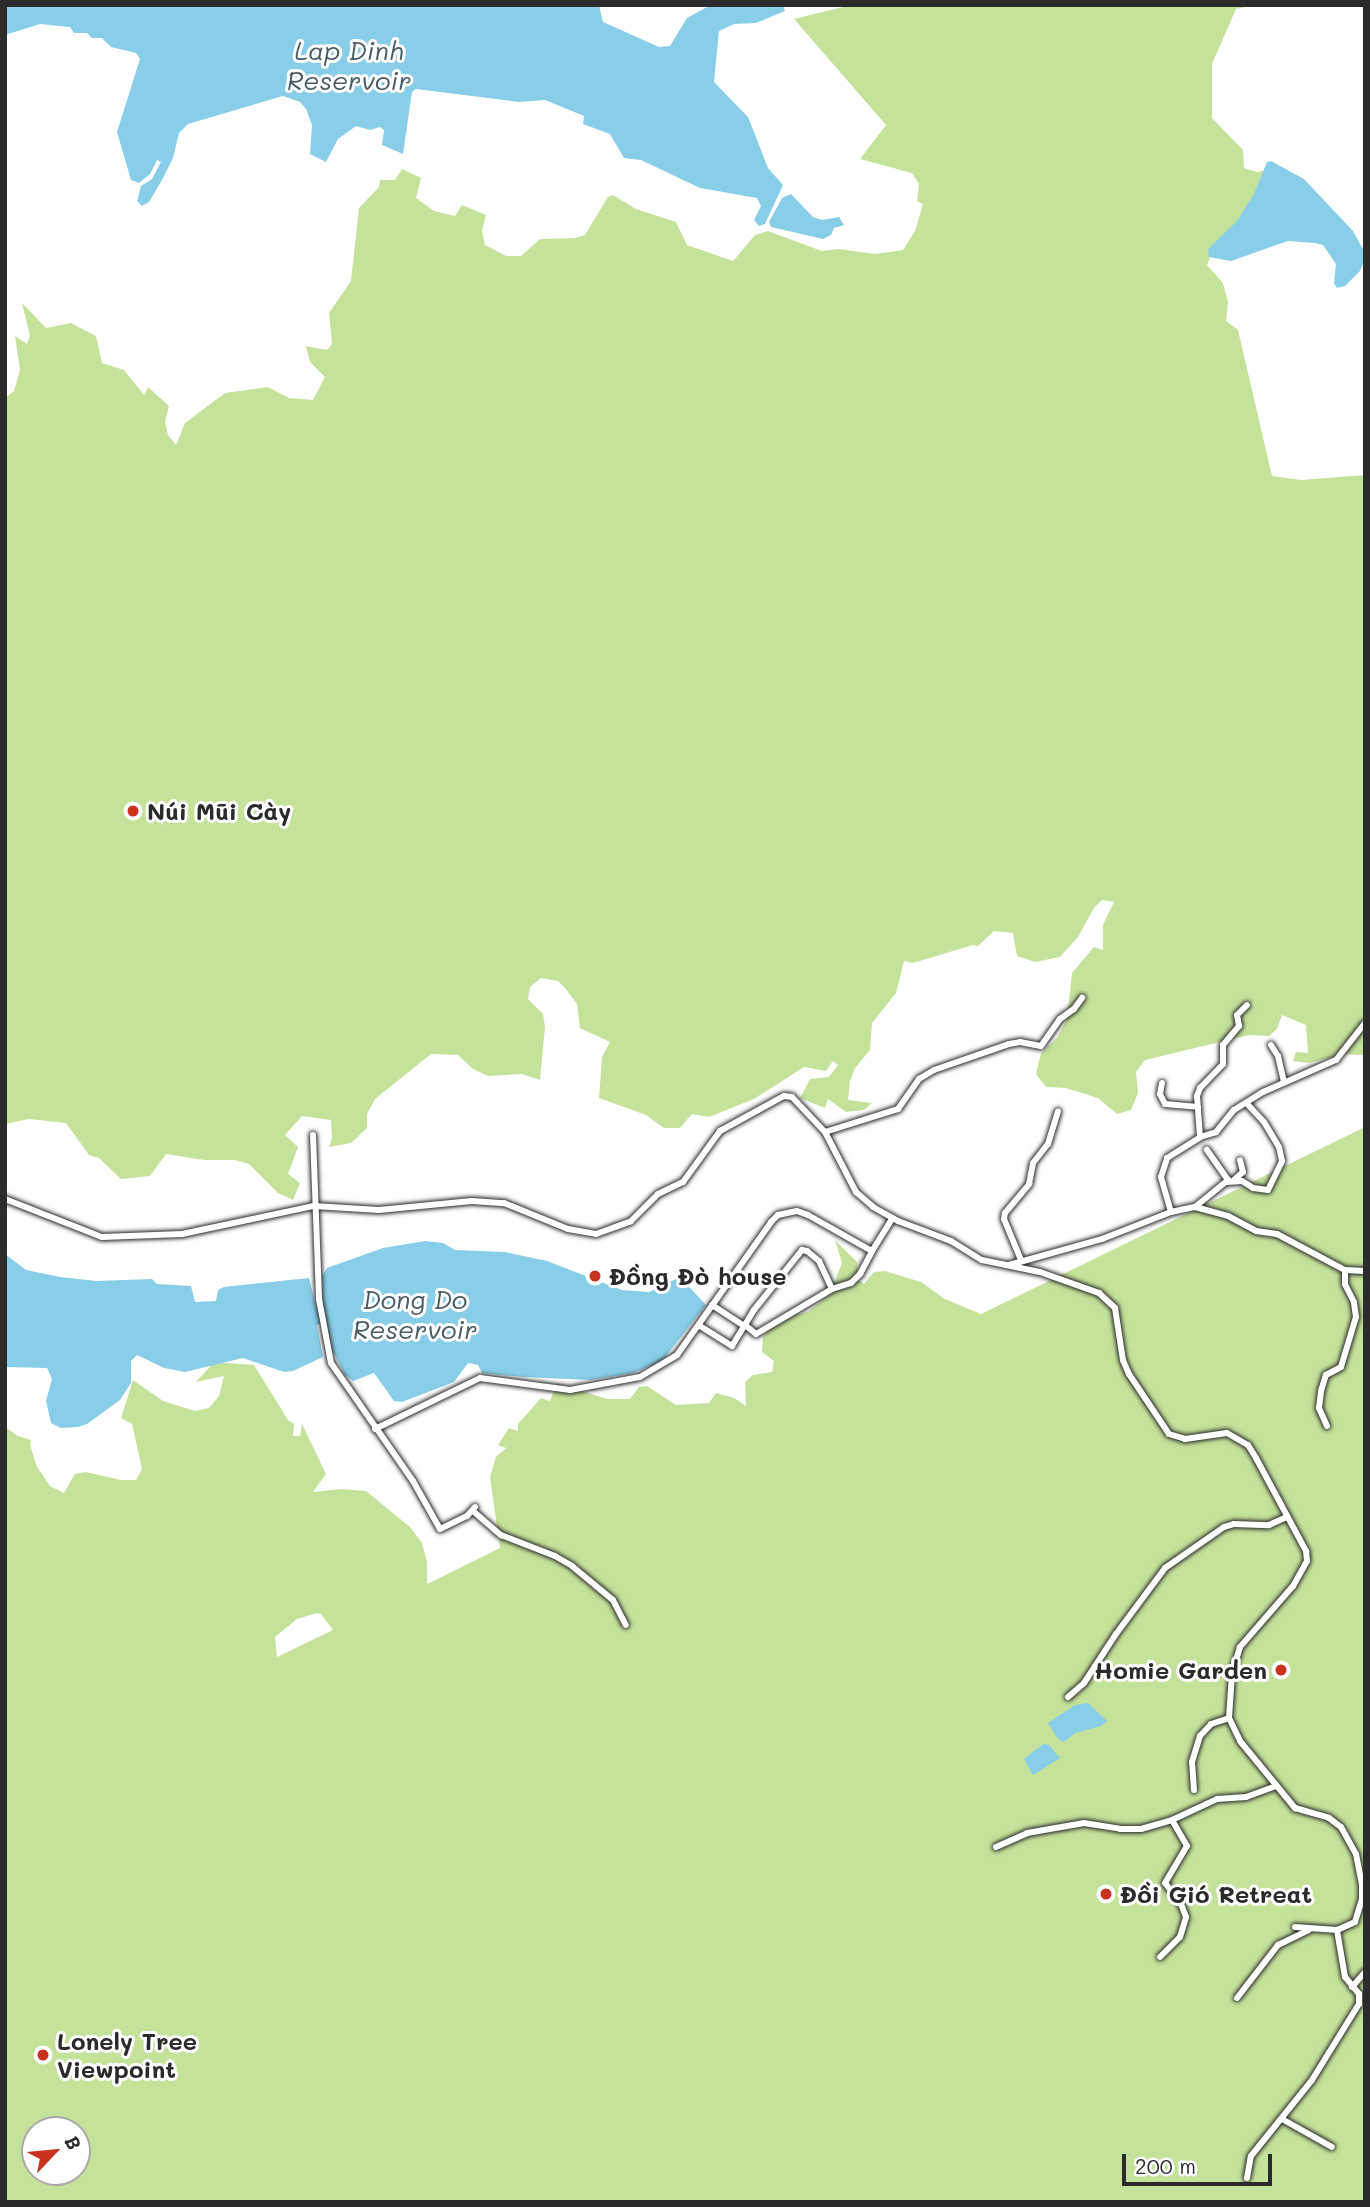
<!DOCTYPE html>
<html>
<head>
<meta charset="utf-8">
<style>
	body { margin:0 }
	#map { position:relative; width:1370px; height:2207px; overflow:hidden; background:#fff; font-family:Mali,sans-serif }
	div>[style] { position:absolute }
	.green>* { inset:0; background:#c5e29a }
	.water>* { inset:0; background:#88cee9 }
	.roads { filter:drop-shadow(0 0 2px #2b2b2b) drop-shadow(0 0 2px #2b2b2b) }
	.street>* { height:6px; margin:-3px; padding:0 3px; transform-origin:3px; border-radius:3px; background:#fff }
	.dots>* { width:19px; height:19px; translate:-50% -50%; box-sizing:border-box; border:4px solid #fff; border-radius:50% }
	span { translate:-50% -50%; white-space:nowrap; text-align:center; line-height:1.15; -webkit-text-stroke:6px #fff; paint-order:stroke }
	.poi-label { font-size:24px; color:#2b2b2b; font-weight:700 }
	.left { translate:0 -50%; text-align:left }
	.right { translate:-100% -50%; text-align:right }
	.water-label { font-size:26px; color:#475c64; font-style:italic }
	.frame { position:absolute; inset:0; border:7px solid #2b2b2b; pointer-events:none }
	.north { position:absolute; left:21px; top:2116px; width:70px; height:70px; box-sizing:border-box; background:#fff; border:2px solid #aaa; border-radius:50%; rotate:64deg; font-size:19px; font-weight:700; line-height:28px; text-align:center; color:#2b2b2b }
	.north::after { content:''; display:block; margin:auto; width:24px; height:32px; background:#c8321e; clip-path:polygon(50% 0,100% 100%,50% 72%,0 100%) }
	.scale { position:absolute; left:1122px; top:2154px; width:150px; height:32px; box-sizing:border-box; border:4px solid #2b2b2b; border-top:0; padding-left:9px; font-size:21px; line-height:24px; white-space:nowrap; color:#2b2b2b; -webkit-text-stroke:5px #fff; paint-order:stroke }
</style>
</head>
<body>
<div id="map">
	<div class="green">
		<div style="clip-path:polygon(851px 5px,1254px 5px,1236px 9px,1212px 64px,1212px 118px,1243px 150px,1244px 168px,1257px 172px,1268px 170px,1247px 221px,1210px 257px,1207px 265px,1223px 283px,1228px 302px,1226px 321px,1238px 330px,1272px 476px,1301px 480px,1365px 475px,1363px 1055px,1343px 1054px,1309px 1063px,1293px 1061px,1296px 1052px,1308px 1053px,1306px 1025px,1282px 1015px,1277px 1029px,1269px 1036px,1249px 1035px,1145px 1060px,1136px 1072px,1138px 1093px,1131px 1110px,1117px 1114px,1098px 1098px,1066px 1088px,1046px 1087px,1036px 1074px,1041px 1053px,1057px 1038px,1067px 1019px,1072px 973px,1094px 947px,1103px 950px,1103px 925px,1114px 902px,1102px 900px,1094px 908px,1078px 937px,1060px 957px,1035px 962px,1017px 956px,1013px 933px,994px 931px,978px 946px,973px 945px,913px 963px,904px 961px,896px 993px,872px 1023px,870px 1050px,855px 1068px,850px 1081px,848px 1100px,872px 1103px,864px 1110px,846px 1112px,828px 1099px,825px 1108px,800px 1098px,810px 1079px,829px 1077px,838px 1065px,833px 1061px,826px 1071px,804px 1067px,754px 1099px,709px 1117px,692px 1114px,680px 1128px,664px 1128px,646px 1115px,599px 1098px,602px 1057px,610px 1042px,580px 1028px,577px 1004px,565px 988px,558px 981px,541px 978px,530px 987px,528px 999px,543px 1014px,545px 1027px,540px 1080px,522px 1074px,488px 1076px,473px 1069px,458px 1055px,431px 1054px,375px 1099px,367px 1114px,367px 1128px,351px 1143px,329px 1147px,332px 1138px,331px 1120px,302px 1116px,285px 1135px,298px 1147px,288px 1174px,300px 1183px,293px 1200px,278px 1193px,249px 1164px,235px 1160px,204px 1160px,166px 1154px,150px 1176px,121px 1179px,99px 1158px,89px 1155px,66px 1123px,29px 1119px,5px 1124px,5px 398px,14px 391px,20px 370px,15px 336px,27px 344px,30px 336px,22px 303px,46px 328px,71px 323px,96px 336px,102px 363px,124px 370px,144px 395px,148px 387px,169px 406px,165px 422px,168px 435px,176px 445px,185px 423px,225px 393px,268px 387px,289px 398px,313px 400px,325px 377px,310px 362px,306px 346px,327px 350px,332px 344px,329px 313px,351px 281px,359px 208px,379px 187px,380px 180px,395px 180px,402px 169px,421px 178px,416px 198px,434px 211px,455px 216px,462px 205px,486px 215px,482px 231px,485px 245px,506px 256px,521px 256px,540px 239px,576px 238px,585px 235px,608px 197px,613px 195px,636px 209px,676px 222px,687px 245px,733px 261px,755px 235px,768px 231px,822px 251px,839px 249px,875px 254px,903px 250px,915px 231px,923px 204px,917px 201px,919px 184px,912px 173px,860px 159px,886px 125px,794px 19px)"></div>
		<div style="clip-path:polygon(evenodd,1365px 1127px,1365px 2202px,5px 2202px,5px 1427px,18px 1436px,31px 1440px,30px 1445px,37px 1467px,50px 1486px,64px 1493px,75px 1474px,86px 1472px,121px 1480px,136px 1480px,142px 1469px,132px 1424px,121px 1418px,133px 1380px,163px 1401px,195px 1411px,209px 1408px,219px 1396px,224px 1376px,196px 1382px,214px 1362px,254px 1365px,288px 1420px,294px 1424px,293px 1436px,300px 1436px,302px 1424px,326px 1474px,313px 1492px,341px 1489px,366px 1491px,410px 1527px,422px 1543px,427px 1562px,427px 1584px,500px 1548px,490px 1477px,496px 1457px,506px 1448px,498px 1445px,509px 1428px,518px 1431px,518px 1424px,541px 1398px,550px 1401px,557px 1383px,607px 1399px,630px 1399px,639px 1387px,647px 1386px,676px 1405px,709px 1403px,716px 1393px,734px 1398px,746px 1406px,745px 1382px,753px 1375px,772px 1372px,774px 1361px,762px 1352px,763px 1337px,780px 1318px,808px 1312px,830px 1294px,842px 1263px,835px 1240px,857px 1262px,858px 1280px,864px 1284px,874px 1272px,885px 1271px,921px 1282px,945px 1299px,981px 1314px,1365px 1127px,317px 1613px,321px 1614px,333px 1630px,277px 1657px,275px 1637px,297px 1619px,317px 1613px,1365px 1127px,35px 2130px,77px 2130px,77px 2172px,35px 2172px,35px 2130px)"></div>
	</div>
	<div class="water">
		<div style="clip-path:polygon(5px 5px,599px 5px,603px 22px,659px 47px,670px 46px,687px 18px,707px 7px,783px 5px,785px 11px,756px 23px,734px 24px,719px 31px,714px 82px,748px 117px,768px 168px,783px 185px,765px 224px,759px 226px,754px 220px,761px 206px,757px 198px,700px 188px,641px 160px,624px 158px,610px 134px,583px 124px,584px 116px,545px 100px,519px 102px,416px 89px,412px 92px,403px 154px,382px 145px,384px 130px,380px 127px,370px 130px,356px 126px,338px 139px,326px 162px,310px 154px,312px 125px,306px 109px,300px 102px,283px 96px,188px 124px,179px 133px,173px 158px,162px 180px,149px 202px,142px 206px,137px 201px,141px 186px,152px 179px,161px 162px,157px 160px,150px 174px,139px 183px,131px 180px,117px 132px,140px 59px,136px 53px,111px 47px,102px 38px,92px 38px,87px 33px,74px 33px,70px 27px,40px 24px,5px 35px)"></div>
		<div style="clip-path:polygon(1271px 161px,1304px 179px,1353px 231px,1365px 253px,1364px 261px,1360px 271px,1345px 286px,1337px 288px,1334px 283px,1336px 264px,1323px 245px,1315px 243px,1288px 241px,1231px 261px,1209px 257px,1208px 249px,1237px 221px,1254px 194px,1267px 162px)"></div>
		<div style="clip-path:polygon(791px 194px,813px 217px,822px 220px,839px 217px,844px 225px,834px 228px,831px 235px,823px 239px,771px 227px,769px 222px,782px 198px)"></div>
		<div style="clip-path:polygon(425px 1241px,443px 1243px,455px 1250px,505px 1252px,547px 1261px,622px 1290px,649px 1292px,680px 1277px,706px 1305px,662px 1361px,633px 1373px,591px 1380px,524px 1377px,482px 1373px,478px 1365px,468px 1363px,454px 1382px,402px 1402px,394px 1401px,374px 1373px,353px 1381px,345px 1375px,329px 1344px,326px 1323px,317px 1325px,323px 1357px,293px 1371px,284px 1372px,243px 1358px,185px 1372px,164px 1368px,137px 1355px,131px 1361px,131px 1383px,120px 1400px,87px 1424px,78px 1427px,61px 1428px,51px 1423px,46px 1401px,52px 1379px,47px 1368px,5px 1367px,5px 1254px,26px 1270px,60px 1277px,96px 1281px,152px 1279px,157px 1284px,191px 1286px,195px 1302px,216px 1301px,218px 1290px,224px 1287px,309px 1278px,316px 1307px,323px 1305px,322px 1276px,327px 1268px,383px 1248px)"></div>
		<div style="clip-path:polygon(1088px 1703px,1107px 1721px,1101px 1726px,1075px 1733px,1064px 1742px,1058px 1739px,1048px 1723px,1075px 1705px)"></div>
		<div style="clip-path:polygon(1043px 1744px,1049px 1745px,1060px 1758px,1033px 1775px,1024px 1759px)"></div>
	</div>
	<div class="roads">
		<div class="street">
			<div style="left:1271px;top:1045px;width:13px;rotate:58deg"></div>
			<div style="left:1278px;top:1056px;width:26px;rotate:77deg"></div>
			<div style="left:1162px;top:1083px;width:11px;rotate:100deg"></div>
			<div style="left:1160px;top:1094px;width:11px;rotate:63deg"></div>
			<div style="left:1165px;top:1104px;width:33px;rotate:5deg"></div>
			<div style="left:825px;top:1132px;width:77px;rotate:-17.5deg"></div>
			<div style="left:898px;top:1109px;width:37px;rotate:-55deg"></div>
			<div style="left:919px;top:1079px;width:17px;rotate:-31deg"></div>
			<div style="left:934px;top:1070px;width:79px;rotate:-19.1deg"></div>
			<div style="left:1009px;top:1044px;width:11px;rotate:-10deg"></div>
			<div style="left:1020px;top:1042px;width:21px;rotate:11deg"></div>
			<div style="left:1041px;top:1046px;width:33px;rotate:-55deg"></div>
			<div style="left:1060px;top:1019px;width:17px;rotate:-36deg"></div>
			<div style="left:1074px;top:1009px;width:14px;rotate:-54deg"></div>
			<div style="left:313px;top:1135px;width:164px;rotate:87.9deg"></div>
			<div style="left:319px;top:1299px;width:65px;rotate:79.4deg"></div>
			<div style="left:331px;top:1363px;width:144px;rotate:55.2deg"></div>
			<div style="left:413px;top:1481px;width:55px;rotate:60.6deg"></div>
			<div style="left:440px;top:1529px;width:30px;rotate:-26deg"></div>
			<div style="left:467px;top:1516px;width:12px;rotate:-48deg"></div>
			<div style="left:1200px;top:1137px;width:41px;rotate:-94.2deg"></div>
			<div style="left:1197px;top:1096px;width:9px;rotate:-69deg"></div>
			<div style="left:1200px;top:1088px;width:33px;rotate:-46deg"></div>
			<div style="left:1223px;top:1064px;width:19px;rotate:-90deg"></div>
			<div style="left:1223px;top:1045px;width:25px;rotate:-50deg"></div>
			<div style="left:1239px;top:1026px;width:11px;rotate:-100deg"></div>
			<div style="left:1237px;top:1015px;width:14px;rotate:-45deg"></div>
			<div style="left:1234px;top:1180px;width:12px;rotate:-42deg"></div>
			<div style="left:1243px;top:1172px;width:12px;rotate:-104deg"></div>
			<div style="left:1227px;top:1182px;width:15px;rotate:-4deg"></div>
			<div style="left:1242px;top:1181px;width:13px;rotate:32deg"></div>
			<div style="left:1253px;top:1188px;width:15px;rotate:8deg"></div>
			<div style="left:1268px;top:1190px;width:32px;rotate:-64deg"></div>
			<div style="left:1282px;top:1161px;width:14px;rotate:-102deg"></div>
			<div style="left:1279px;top:1147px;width:29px;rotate:-121deg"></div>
			<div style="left:1264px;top:1122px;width:26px;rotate:-133deg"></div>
			<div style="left:5px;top:1199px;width:104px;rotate:21.4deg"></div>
			<div style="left:102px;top:1237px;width:80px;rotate:-2.1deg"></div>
			<div style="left:182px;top:1234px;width:135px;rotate:-12deg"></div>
			<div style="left:314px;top:1206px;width:65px;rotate:3.5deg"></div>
			<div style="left:379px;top:1210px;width:93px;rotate:-5.5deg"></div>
			<div style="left:472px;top:1201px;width:32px;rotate:4deg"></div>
			<div style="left:504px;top:1203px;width:69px;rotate:22.1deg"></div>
			<div style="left:568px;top:1229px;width:28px;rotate:10deg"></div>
			<div style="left:596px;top:1234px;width:37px;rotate:-20deg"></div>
			<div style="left:631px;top:1221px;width:38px;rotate:-45deg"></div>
			<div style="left:658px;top:1194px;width:28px;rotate:-26deg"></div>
			<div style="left:683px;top:1182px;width:63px;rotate:-54deg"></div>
			<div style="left:720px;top:1131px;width:73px;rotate:-28.7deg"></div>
			<div style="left:784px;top:1096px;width:8px;rotate:7deg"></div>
			<div style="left:792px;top:1097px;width:48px;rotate:46.7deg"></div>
			<div style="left:825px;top:1132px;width:68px;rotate:62.7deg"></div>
			<div style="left:856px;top:1192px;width:23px;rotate:41deg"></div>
			<div style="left:873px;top:1207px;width:29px;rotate:29deg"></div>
			<div style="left:898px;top:1221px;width:57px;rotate:20.7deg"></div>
			<div style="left:951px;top:1241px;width:36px;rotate:32deg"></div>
			<div style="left:982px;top:1260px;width:59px;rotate:11.7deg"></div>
			<div style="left:1040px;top:1272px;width:63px;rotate:19.6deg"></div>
			<div style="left:1099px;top:1293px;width:22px;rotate:43deg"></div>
			<div style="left:1115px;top:1308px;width:53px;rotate:81.3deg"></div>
			<div style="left:1123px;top:1360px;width:15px;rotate:67deg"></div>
			<div style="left:1129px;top:1374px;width:72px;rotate:56.3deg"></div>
			<div style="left:1169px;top:1434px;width:17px;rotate:17deg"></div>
			<div style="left:1185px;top:1439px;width:42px;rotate:-8.1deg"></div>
			<div style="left:1227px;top:1433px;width:24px;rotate:30deg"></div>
			<div style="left:1248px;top:1445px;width:15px;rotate:58deg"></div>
			<div style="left:1256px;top:1458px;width:106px;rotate:61.7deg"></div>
			<div style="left:1306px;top:1551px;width:10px;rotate:84deg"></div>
			<div style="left:1307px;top:1561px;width:29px;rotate:119deg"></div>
			<div style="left:1293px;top:1586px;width:81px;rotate:131deg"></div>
			<div style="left:1240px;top:1647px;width:28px;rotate:107deg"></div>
			<div style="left:1232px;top:1674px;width:44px;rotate:93.9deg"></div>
			<div style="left:1229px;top:1718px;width:25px;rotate:64deg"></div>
			<div style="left:1240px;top:1741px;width:87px;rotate:50.6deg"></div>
			<div style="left:1295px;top:1808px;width:35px;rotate:16deg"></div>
			<div style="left:1329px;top:1818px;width:15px;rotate:37deg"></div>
			<div style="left:1341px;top:1827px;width:31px;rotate:61deg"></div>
			<div style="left:1356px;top:1854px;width:32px;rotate:79deg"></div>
			<div style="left:1362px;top:1885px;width:14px;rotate:90deg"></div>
			<div style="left:1362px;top:1899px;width:24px;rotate:107deg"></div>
			<div style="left:1355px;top:1922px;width:20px;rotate:156deg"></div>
			<div style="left:1337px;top:1930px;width:42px;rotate:-175.9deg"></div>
			<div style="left:1195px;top:1207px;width:43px;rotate:-39.3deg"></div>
			<div style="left:1228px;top:1180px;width:37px;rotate:-125deg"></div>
			<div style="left:1171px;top:1212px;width:36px;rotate:-106deg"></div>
			<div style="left:1161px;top:1177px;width:20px;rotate:-72deg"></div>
			<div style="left:1167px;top:1158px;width:39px;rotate:-32deg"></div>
			<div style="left:1200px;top:1137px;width:17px;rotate:-17deg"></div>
			<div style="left:1216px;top:1132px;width:28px;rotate:-51deg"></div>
			<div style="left:1234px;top:1110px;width:34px;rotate:-32deg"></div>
			<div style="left:1263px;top:1092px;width:80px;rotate:-23.7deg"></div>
			<div style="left:1336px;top:1060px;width:47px;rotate:-51.9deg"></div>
			<div style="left:1021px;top:1260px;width:44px;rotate:-112.5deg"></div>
			<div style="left:1004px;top:1219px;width:6px;rotate:-81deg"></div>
			<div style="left:1005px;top:1213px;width:38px;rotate:-50deg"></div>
			<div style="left:1029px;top:1184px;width:21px;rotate:-79deg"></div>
			<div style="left:1033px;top:1163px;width:24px;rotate:-52deg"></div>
			<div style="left:1048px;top:1144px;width:34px;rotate:-73deg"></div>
			<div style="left:1009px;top:1265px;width:97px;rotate:-15.6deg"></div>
			<div style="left:1102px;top:1239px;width:74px;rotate:-21.4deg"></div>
			<div style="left:1171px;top:1212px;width:25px;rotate:-12deg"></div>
			<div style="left:1195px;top:1207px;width:34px;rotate:15deg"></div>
			<div style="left:1228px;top:1216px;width:32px;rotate:28deg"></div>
			<div style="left:1256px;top:1231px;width:21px;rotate:8deg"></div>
			<div style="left:1277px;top:1234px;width:77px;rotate:27.9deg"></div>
			<div style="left:1345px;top:1270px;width:20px;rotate:3deg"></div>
			<div style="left:712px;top:1305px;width:38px;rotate:33deg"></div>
			<div style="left:745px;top:1325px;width:14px;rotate:39deg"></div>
			<div style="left:756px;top:1334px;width:88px;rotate:-30.6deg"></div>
			<div style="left:832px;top:1289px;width:20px;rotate:-18deg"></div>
			<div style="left:851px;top:1283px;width:13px;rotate:-45deg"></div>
			<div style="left:860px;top:1274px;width:26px;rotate:-62deg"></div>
			<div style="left:700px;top:1326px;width:38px;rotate:32deg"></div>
			<div style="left:732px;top:1346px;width:42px;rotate:-58.6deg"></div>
			<div style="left:754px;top:1310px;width:77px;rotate:-51.3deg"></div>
			<div style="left:802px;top:1250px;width:5px;rotate:11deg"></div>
			<div style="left:807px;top:1251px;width:16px;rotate:40deg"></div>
			<div style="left:819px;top:1261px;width:31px;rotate:65deg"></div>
			<div style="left:1327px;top:1426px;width:20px;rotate:-114deg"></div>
			<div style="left:1319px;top:1408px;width:17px;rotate:-83deg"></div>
			<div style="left:1321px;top:1391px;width:17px;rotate:-73deg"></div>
			<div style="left:1326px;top:1375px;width:17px;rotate:-28deg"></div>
			<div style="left:1341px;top:1367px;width:52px;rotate:-73.3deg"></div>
			<div style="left:1356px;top:1317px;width:15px;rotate:-98deg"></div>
			<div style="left:1354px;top:1302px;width:20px;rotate:-117deg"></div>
			<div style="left:1345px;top:1284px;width:14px;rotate:-90deg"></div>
			<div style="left:375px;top:1429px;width:117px;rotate:-25.9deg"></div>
			<div style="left:480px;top:1378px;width:91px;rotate:7.6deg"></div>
			<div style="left:570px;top:1390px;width:71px;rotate:-10.5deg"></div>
			<div style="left:640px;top:1377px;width:43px;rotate:-30.7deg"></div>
			<div style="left:677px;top:1355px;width:163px;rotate:-54.7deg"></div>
			<div style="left:771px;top:1222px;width:10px;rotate:-45deg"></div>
			<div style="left:778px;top:1215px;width:19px;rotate:-12deg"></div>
			<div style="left:797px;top:1211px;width:12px;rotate:20deg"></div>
			<div style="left:808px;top:1215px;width:73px;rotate:29.4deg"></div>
			<div style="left:872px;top:1251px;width:39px;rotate:-58deg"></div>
			<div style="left:473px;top:1511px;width:37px;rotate:41deg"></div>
			<div style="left:501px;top:1535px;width:58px;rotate:21.3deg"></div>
			<div style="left:555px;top:1556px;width:20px;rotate:30deg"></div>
			<div style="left:572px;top:1566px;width:53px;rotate:39.7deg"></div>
			<div style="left:613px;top:1600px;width:28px;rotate:63deg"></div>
			<div style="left:1068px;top:1697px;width:21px;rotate:-41deg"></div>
			<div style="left:1084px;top:1683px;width:59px;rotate:-56.9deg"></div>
			<div style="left:1116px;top:1634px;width:82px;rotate:-53.4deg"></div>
			<div style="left:1165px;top:1568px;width:72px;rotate:-34.8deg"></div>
			<div style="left:1224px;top:1527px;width:10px;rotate:-17deg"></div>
			<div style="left:1234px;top:1524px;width:35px;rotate:2deg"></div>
			<div style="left:1269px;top:1525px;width:20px;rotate:-24deg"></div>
			<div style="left:1194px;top:1790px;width:28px;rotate:-94deg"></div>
			<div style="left:1192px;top:1762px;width:27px;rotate:-73deg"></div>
			<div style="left:1200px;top:1736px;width:16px;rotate:-47deg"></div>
			<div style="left:1211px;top:1724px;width:19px;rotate:-18deg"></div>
			<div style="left:996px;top:1847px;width:34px;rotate:-24deg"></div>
			<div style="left:1027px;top:1833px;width:58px;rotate:-10deg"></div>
			<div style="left:1084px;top:1823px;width:36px;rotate:9deg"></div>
			<div style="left:1120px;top:1829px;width:21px"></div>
			<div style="left:1141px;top:1829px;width:32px;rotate:-16deg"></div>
			<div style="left:1172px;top:1820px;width:50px;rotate:-25deg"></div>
			<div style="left:1217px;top:1799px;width:29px;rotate:-4deg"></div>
			<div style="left:1246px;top:1797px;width:32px;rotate:-20deg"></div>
			<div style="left:1160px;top:1957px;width:28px;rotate:-45deg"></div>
			<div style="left:1180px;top:1937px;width:21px;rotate:-73deg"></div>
			<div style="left:1186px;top:1917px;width:14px;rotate:-111deg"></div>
			<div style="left:1181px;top:1904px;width:26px;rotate:-127deg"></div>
			<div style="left:1165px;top:1883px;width:43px;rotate:-59.3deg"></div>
			<div style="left:1187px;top:1846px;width:30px;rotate:-120deg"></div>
			<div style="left:1352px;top:1987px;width:20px;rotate:-49deg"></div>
			<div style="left:1237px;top:1998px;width:67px;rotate:-52.3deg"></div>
			<div style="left:1278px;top:1945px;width:34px;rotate:-26deg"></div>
			<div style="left:1282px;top:2119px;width:57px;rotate:29.2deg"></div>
			<div style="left:1247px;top:2178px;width:22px;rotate:-80deg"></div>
			<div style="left:1251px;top:2156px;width:97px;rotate:-51.2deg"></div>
			<div style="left:1312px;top:2080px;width:89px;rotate:-58.3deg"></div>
			<div style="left:1359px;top:2004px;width:10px;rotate:-90deg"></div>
			<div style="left:1359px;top:1994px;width:22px;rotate:-129deg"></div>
			<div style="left:1345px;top:1977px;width:48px;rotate:-99.7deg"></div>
		</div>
	</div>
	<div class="dots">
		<div style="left:133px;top:811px;background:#c8321e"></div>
		<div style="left:595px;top:1276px;background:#c8321e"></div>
		<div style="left:1281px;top:1670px;background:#c8321e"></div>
		<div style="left:1106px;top:1894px;background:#c8321e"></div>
		<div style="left:43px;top:2055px;background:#c8321e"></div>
	</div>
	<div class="poi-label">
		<span class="left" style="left:147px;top:811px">Núi Mũi Cày</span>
		<span class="left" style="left:609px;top:1276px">Đồng Đò house</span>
		<span class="right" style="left:1267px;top:1670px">Homie Garden</span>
		<span class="left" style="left:1120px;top:1894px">Đồi Gió Retreat</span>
		<span class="left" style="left:57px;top:2055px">Lonely Tree<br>Viewpoint</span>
	</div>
	<div class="water-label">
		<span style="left:349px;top:66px">Lap Dinh<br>Reservoir</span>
		<span style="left:415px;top:1315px">Dong Do<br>Reservoir</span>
	</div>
	<div class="frame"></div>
	<div class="north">B</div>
	<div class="scale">200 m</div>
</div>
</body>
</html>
